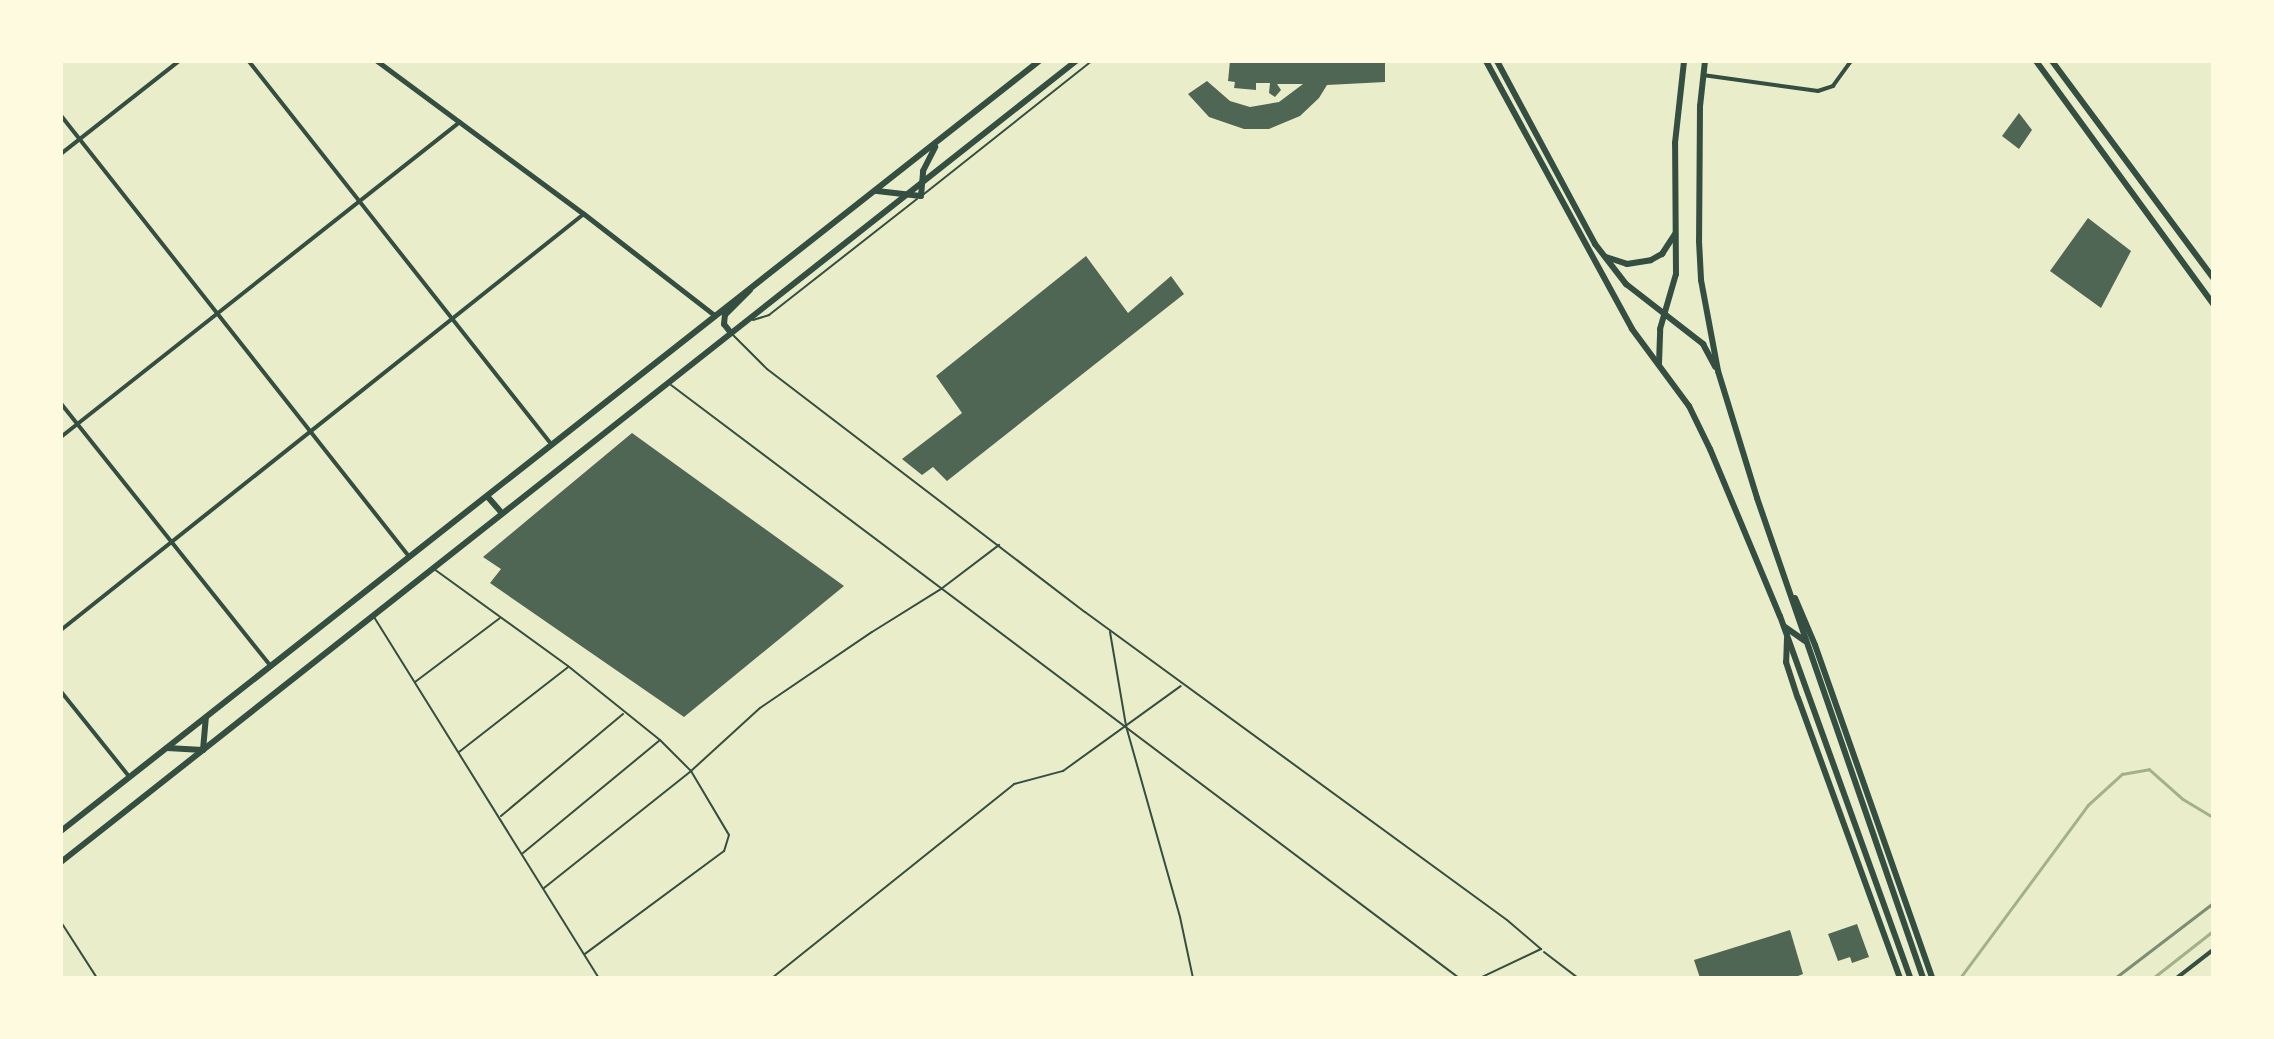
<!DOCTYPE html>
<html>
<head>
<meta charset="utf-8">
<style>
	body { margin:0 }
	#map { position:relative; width:2274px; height:1039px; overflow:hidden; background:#e9edc9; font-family:"Sofia Sans Condensed",sans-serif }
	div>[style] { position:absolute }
	.stream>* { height:2.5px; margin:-1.25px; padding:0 1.25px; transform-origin:1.25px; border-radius:1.25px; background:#a3b18a }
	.building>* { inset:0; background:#4f6655 }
	.path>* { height:2px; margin:-1px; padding:0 1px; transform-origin:1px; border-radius:1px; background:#344e41 }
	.service>* { height:2px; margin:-1px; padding:0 1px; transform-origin:1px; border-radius:1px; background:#344e41 }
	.minor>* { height:3.5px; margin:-1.75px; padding:0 1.75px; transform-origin:1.75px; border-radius:1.75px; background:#344e41 }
	.secondary>* { height:5px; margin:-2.5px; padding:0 2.5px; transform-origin:2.5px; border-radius:2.5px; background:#344e41 }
	.primary>* { height:6px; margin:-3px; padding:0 3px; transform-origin:3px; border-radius:3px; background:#344e41 }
	.rail>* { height:2.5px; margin:-1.25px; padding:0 1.25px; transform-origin:1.25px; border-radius:1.25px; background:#7c8e77 }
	span { translate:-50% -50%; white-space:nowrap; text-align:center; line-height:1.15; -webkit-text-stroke:5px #fefae0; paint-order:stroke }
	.frame { position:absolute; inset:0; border:63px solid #fefae0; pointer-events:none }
</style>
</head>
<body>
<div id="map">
	<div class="stream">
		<div style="left:1960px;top:978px;width:215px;rotate:-53.5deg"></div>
		<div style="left:2088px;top:805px;width:46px;rotate:-42.4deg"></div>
		<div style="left:2122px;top:774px;width:27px;rotate:-10deg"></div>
		<div style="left:2149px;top:769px;width:45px;rotate:41.4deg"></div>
		<div style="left:2183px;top:799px;width:35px;rotate:31deg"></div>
		<div style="left:2153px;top:978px;width:76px;rotate:-38.1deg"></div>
	</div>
	<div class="building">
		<div style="clip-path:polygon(1230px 61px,1385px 61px,1385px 82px,1327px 85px,1319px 98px,1300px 116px,1269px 129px,1244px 129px,1209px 117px,1188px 94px,1207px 81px,1230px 101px,1250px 107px,1279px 102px,1303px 84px,1277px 84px,1281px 90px,1275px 97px,1269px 93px,1270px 83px,1256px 83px,1256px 90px,1234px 88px,1235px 82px,1228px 81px)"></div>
		<div style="clip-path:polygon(2019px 113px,2032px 130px,2019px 149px,2002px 136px)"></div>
		<div style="clip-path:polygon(2088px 218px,2131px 251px,2101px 308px,2050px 271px)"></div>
		<div style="clip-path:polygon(1086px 256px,1128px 313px,1171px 276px,1184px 294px,947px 481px,933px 467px,922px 475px,902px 459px,962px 413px,936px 376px)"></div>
		<div style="clip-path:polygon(632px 433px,844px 586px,684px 717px,490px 583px,501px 569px,483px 557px)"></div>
		<div style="clip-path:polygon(1857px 924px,1869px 957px,1852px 963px,1850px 957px,1838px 961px,1828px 934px)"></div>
		<div style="clip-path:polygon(1790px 930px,1803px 974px,1793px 978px,1700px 978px,1694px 960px)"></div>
	</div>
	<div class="path">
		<div style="left:1544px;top:952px;width:43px;rotate:37.4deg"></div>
	</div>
	<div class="service">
		<div style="left:924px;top:194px;width:214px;rotate:-38.4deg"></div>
		<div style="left:753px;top:320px;width:17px;rotate:-17deg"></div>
		<div style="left:769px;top:315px;width:188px;rotate:-38.1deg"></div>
		<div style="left:732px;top:334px;width:49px;rotate:45deg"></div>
		<div style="left:767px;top:369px;width:400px;rotate:37.4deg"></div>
		<div style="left:1085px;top:612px;width:522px;rotate:36.12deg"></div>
		<div style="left:1507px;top:920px;width:45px;rotate:40.5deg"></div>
		<div style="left:1541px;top:949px;width:68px;rotate:154.6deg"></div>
		<div style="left:671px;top:385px;width:986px;rotate:36.96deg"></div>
		<div style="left:434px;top:569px;width:165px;rotate:35.9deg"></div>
		<div style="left:568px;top:666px;width:118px;rotate:38.8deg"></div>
		<div style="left:660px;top:740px;width:44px;rotate:45deg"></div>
		<div style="left:691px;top:771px;width:74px;rotate:59.3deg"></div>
		<div style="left:729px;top:835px;width:17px;rotate:107deg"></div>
		<div style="left:724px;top:851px;width:173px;rotate:143.5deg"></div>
		<div style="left:374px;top:617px;width:425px;rotate:58.1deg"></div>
		<div style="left:1110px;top:632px;width:95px;rotate:80.3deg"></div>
		<div style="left:1126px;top:726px;width:198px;rotate:74.2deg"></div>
		<div style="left:1180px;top:917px;width:62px;rotate:78deg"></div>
		<div style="left:415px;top:682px;width:106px;rotate:-37deg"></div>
		<div style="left:459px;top:752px;width:138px;rotate:-37.9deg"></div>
		<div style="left:501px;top:816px;width:159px;rotate:-39.9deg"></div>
		<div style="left:523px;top:853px;width:176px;rotate:-39.5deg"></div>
		<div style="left:544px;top:888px;width:188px;rotate:-38.5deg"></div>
		<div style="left:691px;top:771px;width:93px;rotate:-42.4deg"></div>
		<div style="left:760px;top:708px;width:135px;rotate:-34.2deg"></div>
		<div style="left:872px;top:632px;width:81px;rotate:-31.9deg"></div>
		<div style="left:941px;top:589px;width:73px;rotate:-37.2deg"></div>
		<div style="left:61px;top:922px;width:67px;rotate:57.3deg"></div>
		<div style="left:772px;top:978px;width:310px;rotate:-38.7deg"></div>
		<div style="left:1014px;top:784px;width:51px;rotate:-14.9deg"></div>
		<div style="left:1063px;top:771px;width:145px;rotate:-35.8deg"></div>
	</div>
	<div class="minor">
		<div style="left:249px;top:61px;width:488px;rotate:51.7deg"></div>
		<div style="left:1703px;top:75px;width:116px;rotate:7.9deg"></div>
		<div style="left:1818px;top:91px;width:16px;rotate:-18deg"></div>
		<div style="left:1833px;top:86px;width:31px;rotate:-54deg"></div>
		<div style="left:61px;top:115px;width:562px;rotate:51.72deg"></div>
		<div style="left:61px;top:154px;width:150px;rotate:-38.2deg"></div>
		<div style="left:61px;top:403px;width:335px;rotate:51.4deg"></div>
		<div style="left:61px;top:437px;width:508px;rotate:-38.29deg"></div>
		<div style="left:61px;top:630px;width:668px;rotate:-38.5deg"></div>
		<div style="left:61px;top:691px;width:110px;rotate:51.3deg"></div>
		<div style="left:2177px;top:978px;width:46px;rotate:-37.9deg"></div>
	</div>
	<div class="secondary">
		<div style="left:377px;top:61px;width:257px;rotate:36.5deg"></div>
		<div style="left:584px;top:214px;width:165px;rotate:37.8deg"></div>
	</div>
	<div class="primary">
		<div style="left:1486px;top:61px;width:305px;rotate:61.4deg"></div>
		<div style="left:1632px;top:329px;width:96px;rotate:53.5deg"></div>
		<div style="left:1689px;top:406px;width:48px;rotate:64deg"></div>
		<div style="left:1710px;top:449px;width:181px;rotate:67.3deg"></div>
		<div style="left:1780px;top:616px;width:385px;rotate:70.2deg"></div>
		<div style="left:1497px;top:61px;width:208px;rotate:61.8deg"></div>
		<div style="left:1595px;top:244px;width:51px;rotate:52.2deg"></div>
		<div style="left:1626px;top:284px;width:98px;rotate:37.9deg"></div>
		<div style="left:1703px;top:344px;width:26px;rotate:62deg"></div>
		<div style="left:1705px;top:61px;width:45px;rotate:96.3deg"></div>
		<div style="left:1700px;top:106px;width:135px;rotate:90.4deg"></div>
		<div style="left:1699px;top:241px;width:39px;rotate:87deg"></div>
		<div style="left:1701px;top:280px;width:93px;rotate:79.4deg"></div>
		<div style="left:1718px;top:371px;width:133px;rotate:72.9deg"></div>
		<div style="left:1757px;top:498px;width:508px;rotate:70.92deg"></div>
		<div style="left:2036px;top:61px;width:301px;rotate:53.9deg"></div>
		<div style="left:2052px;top:61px;width:270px;rotate:53.4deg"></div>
		<div style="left:877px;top:191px;width:44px;rotate:6.5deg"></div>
		<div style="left:921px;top:196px;width:25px;rotate:-85deg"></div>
		<div style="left:923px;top:171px;width:27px;rotate:-63deg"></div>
		<div style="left:1606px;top:257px;width:22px;rotate:18deg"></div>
		<div style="left:1627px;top:264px;width:24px;rotate:-9deg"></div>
		<div style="left:1651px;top:260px;width:13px;rotate:-29deg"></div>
		<div style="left:1662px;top:254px;width:24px;rotate:-57deg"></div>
		<div style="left:731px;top:333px;width:11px;rotate:-128deg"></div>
		<div style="left:724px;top:324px;width:9px;rotate:-84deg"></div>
		<div style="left:725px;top:315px;width:35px;rotate:-45deg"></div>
		<div style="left:1659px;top:364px;width:35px;rotate:-88deg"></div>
		<div style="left:1660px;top:329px;width:57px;rotate:-73.8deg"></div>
		<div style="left:1676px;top:274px;width:131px;rotate:-90.4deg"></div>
		<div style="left:1675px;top:143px;width:82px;rotate:-83.7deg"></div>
		<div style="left:487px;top:496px;width:23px;rotate:49deg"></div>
		<div style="left:1795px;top:598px;width:51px;rotate:66.9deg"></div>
		<div style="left:1815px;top:645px;width:353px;rotate:70.6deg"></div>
		<div style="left:1785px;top:627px;width:24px;rotate:35deg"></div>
		<div style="left:1787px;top:638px;width:24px;rotate:92deg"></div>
		<div style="left:1786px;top:662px;width:38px;rotate:72deg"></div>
		<div style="left:1798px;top:698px;width:298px;rotate:70deg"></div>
		<div style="left:167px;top:748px;width:36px;rotate:3deg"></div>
		<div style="left:203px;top:750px;width:32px;rotate:-85deg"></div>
		<div style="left:61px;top:831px;width:1245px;rotate:-38.21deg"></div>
		<div style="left:61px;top:862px;width:1293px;rotate:-38.28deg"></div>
	</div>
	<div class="rail">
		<div style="left:2115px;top:978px;width:123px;rotate:-37.4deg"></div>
	</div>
	<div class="frame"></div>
</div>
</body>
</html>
